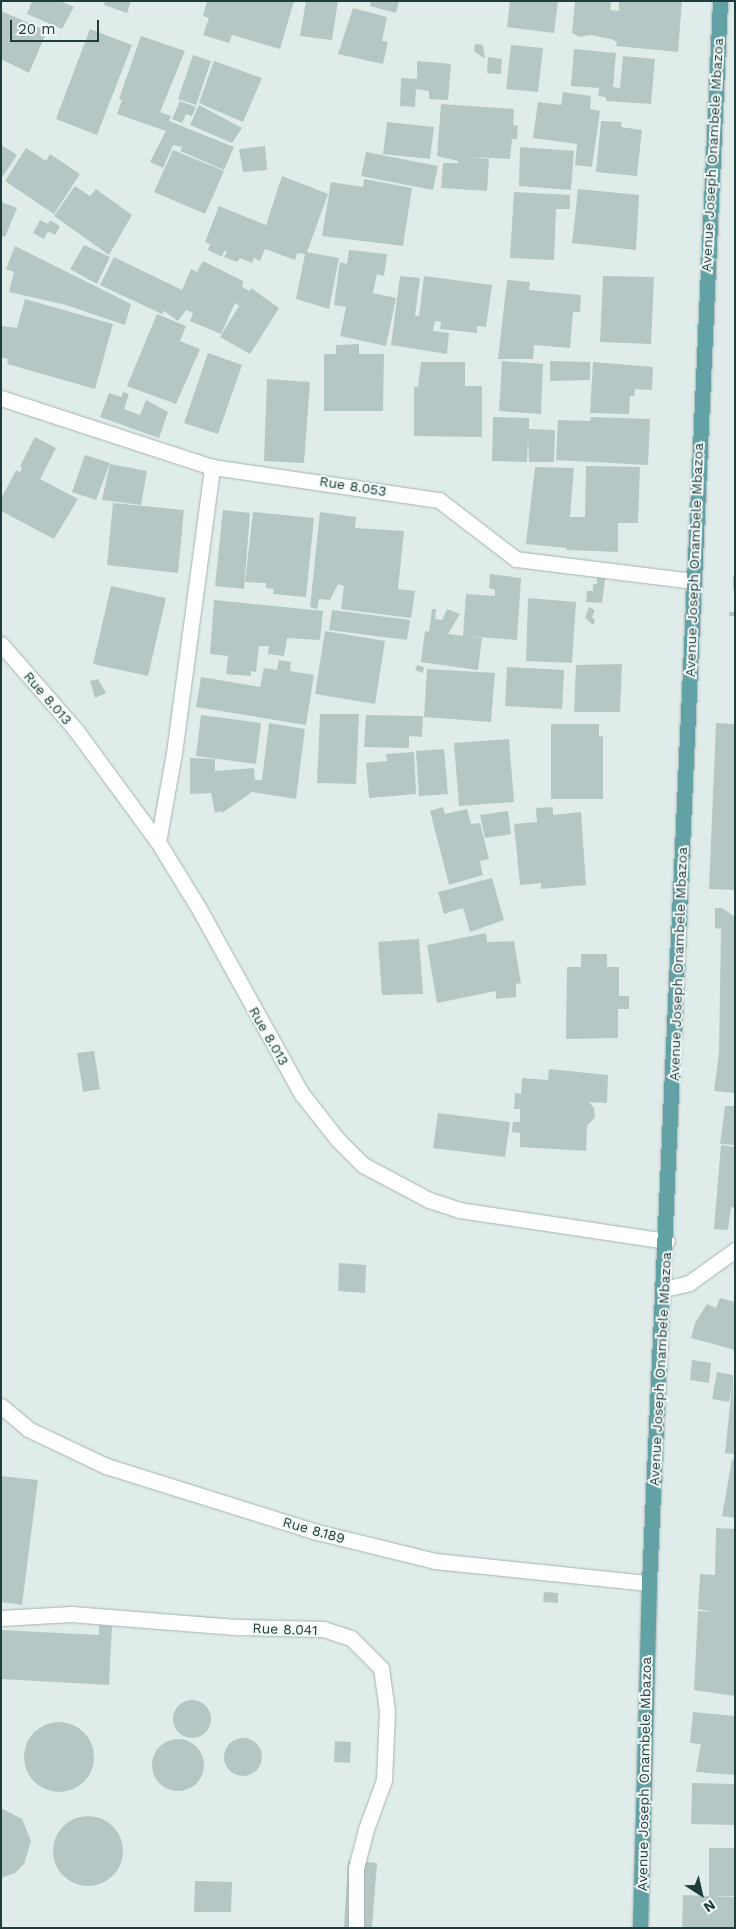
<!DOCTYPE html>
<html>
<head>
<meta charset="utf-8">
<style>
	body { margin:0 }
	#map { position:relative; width:736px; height:1929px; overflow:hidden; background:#e0ecea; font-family:"Work Sans",sans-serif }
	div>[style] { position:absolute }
	.building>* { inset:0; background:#b5c7c4 }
	.round { border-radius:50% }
	.roads { filter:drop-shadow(0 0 1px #a3b4b3) drop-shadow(0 0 1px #a3b4b3) }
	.street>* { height:15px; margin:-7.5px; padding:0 7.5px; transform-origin:7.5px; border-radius:7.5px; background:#fff }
	.secondary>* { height:15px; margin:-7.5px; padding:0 7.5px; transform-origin:7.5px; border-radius:7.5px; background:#fff }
	.primary>* { height:15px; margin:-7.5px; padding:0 7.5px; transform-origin:7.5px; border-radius:7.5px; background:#62a2a4 }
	span { translate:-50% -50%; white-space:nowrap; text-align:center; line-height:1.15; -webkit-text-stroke:4px #f1f8f7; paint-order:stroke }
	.street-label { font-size:14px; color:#203d3d }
	.frame { position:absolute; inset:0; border:2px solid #203d3d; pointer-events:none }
	.north { position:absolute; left:676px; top:1869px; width:50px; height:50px; -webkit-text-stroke:4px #f1f8f7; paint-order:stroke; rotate:145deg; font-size:14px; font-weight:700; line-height:20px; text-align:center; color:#203d3d }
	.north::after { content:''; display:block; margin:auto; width:18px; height:22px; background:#203d3d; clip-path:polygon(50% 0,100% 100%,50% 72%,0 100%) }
	.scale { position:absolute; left:10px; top:20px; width:89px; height:22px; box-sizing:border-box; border:2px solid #203d3d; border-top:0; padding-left:6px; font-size:15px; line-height:18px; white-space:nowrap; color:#203d3d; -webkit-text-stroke:4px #f1f8f7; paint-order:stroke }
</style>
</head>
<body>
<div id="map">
	<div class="building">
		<div style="clip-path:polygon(32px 1px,60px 1px,74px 7px,62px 29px,27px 14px)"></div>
		<div style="clip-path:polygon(105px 1px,131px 1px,127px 13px,104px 5px)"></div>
		<div style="clip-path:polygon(207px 1px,294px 1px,280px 49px,232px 35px,229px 43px,203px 35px,209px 18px,203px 16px)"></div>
		<div style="clip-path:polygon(306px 1px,338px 1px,332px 40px,300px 36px)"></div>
		<div style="clip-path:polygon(371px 1px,399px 1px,396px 13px,370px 6px)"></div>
		<div style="clip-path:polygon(510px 1px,558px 1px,554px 33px,507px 27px)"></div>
		<div style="clip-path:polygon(575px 1px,611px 1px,610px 10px,619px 11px,619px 1px,682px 1px,678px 52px,616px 46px,617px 42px,611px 39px,590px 35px,580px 37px,572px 33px)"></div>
		<div style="clip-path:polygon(353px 8px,387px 17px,382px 41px,388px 42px,383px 64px,338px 54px)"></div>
		<div style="clip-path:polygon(1px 11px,47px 31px,29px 73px,1px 59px)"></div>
		<div style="clip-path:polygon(90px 29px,132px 45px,97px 135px,56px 119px)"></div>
		<div style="clip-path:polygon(141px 36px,185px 51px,160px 112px,171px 116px,169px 121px,234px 147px,224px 170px,180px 151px,182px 147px,173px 145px,163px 168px,150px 162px,166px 131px,117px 114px,122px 100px,119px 99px)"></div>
		<div style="clip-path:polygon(475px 44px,483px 45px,485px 59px,474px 51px)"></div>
		<div style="clip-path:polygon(511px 45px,543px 48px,538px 92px,506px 89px)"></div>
		<div style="clip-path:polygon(574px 49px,616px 53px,613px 87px,620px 88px,623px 56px,655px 59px,651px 104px,606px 101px,606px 97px,598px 96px,599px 88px,571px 86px)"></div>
		<div style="clip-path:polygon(193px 55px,211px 61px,196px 105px,178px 99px)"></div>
		<div style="clip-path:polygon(488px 57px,502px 59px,501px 74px,487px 73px)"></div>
		<div style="clip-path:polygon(214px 61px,262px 78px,243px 122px,199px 103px)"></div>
		<div style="clip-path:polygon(417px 61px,451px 64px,448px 100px,429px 99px,429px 91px,416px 89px,415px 107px,400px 106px,401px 78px,417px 79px)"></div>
		<div style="clip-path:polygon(563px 92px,591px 96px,590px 109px,600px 111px,592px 167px,575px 165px,577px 144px,533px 138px,538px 102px,561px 105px)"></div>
		<div style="clip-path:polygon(180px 101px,196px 107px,192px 116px,186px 114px,182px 123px,172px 119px)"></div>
		<div style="clip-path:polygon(441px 104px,514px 109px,513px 125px,518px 126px,517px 139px,512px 139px,510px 159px,470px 157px,489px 159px,487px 191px,441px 188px,443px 163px,458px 163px,458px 161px,437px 156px)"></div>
		<div style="clip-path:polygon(199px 105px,242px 128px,232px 143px,190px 125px)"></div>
		<div style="clip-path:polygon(601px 121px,622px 122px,621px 127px,642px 130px,637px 176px,596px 172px)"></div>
		<div style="clip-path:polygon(387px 122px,434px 127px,430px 159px,383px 154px)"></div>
		<div style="clip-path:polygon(1px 145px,17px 155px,1px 179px)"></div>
		<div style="clip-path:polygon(265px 146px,267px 170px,243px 172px,239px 149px)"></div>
		<div style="clip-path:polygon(520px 147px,574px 151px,571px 190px,519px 186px)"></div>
		<div style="clip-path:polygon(26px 148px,46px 161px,50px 154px,80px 174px,54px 214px,5px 181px)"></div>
		<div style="clip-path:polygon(173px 150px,224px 171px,205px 214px,154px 192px)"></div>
		<div style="clip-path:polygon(366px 152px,438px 166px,433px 190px,361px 176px)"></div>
		<div style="clip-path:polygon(282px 176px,328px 194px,307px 252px,339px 258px,329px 309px,296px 299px,305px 254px,297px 253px,295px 260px,265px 249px,260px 261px,254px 258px,252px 263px,240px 258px,237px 262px,224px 257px,227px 252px,224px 251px,222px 257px,208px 250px,210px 244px,205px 242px,219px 206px,266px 225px)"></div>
		<div style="clip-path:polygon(364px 179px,412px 188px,403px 246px,322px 236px,331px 182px,363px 187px)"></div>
		<div style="clip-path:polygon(75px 186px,90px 196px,96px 189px,132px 215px,109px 255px,54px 216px)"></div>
		<div style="clip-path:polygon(578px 189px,639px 195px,636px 250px,572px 243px)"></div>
		<div style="clip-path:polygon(514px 192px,570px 195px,570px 209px,556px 209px,554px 260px,510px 258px)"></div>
		<div style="clip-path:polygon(1px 202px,17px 208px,5px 237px,1px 236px)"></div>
		<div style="clip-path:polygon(40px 220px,48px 224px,50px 220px,60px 226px,55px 235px,48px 231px,44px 239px,33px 233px)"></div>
		<div style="clip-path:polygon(84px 245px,110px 257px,97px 284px,70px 269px)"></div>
		<div style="clip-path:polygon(15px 246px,131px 304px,125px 325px,66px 305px,9px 292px,14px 272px,6px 269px)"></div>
		<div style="clip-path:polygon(349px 250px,387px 254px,384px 276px,377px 274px,373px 293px,396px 298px,386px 346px,340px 336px,346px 307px,334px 305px,340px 262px,347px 264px)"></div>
		<div style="clip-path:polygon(114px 257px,182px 290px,191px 269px,197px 272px,203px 261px,243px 281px,242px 287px,250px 291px,251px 288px,279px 308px,250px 354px,220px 337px,239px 306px,235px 303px,221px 334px,190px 321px,193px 313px,186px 310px,178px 321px,164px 311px,162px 314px,100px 285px)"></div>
		<div style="clip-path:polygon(400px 276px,420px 278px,415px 316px,419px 316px,424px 276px,492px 285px,486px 327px,477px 326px,477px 333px,440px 329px,441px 322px,435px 321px,433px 331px,449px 333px,447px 354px,391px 345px)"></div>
		<div style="clip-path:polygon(603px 276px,654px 277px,651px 344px,600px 342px)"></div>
		<div style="clip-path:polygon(507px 280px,530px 282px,529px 290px,581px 295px,580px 312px,573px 312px,570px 348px,534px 345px,533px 359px,498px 359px)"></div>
		<div style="clip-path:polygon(25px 299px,113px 324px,95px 389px,7px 364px,8px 359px,1px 357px,1px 326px,17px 328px)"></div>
		<div style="clip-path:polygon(157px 314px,186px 326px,180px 341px,200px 349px,176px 404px,127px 386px)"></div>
		<div style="clip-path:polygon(359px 344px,359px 354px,384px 354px,383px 411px,324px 411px,324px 354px,336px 354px,336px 345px)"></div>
		<div style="clip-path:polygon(208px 353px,242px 365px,218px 434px,184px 423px)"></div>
		<div style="clip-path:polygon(502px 361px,543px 364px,541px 414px,499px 411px)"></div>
		<div style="clip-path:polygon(550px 361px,590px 362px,590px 380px,550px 381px)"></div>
		<div style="clip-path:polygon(421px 362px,465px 362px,465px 386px,482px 386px,482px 437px,414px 436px,414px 387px,418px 387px)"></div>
		<div style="clip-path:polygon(593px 362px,653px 367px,652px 390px,635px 389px,634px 396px,630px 396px,629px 414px,590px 413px)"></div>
		<div style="clip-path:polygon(267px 379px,310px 382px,304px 463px,264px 461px)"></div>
		<div style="clip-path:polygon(123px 392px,129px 394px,124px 409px,140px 415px,146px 400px,168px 412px,159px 438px,100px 417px,109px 393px,121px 397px)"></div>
		<div style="clip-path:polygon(493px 417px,529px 418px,529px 429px,555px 430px,554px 462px,529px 462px,528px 438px,527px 462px,492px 461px)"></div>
		<div style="clip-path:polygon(591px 417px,650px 419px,648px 465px,556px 460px,558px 420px,590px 421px)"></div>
		<div style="clip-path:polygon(35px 437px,56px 448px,40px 479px,78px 499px,54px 539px,1px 511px,1px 499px,16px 470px,20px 472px,22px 468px,20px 466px)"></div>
		<div style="clip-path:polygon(85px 455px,110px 463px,96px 500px,72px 492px)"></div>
		<div style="clip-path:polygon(110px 464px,147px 471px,141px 505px,102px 500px)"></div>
		<div style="clip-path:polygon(586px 466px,640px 467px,638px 523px,618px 523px,618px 552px,566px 550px,567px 548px,526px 544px,535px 467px,574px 468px,570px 517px,585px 517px)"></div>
		<div style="clip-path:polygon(113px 503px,184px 510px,178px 573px,107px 565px)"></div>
		<div style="clip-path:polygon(223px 510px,250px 513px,244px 589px,215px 586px)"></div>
		<div style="clip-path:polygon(253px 512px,314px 518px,306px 597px,273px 594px,274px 589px,266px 588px,266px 583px,245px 582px)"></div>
		<div style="clip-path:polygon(320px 512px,356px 517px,355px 528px,404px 531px,398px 589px,415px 591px,411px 618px,341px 609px,344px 586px,338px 584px,330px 600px,319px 599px,317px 609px,310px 607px)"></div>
		<div style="clip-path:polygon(597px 572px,606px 572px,602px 603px,586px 602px,587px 591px,593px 591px,593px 584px,597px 584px)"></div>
		<div style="clip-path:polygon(490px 574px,521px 578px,517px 640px,467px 636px,482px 638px,478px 670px,421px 662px,425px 631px,429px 632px,432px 609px,436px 609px,435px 619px,442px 620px,447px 609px,460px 614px,448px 634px,463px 636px,466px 594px,495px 596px,495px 590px,489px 588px)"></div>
		<div style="clip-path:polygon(733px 576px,735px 576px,735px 589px,733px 589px)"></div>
		<div style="clip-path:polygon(111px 586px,166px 598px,148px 676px,93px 664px)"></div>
		<div style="clip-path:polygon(528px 598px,576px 602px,572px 663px,526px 661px)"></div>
		<div style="clip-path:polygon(214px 600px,323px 611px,320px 640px,287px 638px,284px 656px,268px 654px,269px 646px,259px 646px,256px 672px,251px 671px,251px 676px,226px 674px,228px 656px,210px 654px)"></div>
		<div style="clip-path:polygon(589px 607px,595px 610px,592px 617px,595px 621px,593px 625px,585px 618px)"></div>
		<div style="clip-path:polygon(332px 610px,410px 620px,407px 640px,329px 630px)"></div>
		<div style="clip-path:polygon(729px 612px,735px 612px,735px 616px,729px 616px)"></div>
		<div style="clip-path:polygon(325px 631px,385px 641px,375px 704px,315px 694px)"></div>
		<div style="clip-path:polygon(279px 660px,291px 662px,290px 671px,314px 675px,306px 725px,196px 707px,201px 677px,260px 687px,264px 668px,277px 670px)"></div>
		<div style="clip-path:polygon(622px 664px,620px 712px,574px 712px,576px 665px)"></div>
		<div style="clip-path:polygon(417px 665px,424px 667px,423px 673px,415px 670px)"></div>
		<div style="clip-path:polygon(507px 667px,564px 670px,562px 709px,505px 706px)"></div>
		<div style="clip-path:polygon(427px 669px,495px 673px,491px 722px,424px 717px)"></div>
		<div style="clip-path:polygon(98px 679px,106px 693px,95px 698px,90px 681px)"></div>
		<div style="clip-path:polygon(320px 714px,359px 714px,356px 784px,317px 783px)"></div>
		<div style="clip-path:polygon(201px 715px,261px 723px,256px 764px,196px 756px)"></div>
		<div style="clip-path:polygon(366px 715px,423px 716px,422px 737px,409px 736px,409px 748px,364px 747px)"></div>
		<div style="clip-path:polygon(269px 723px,305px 729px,296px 799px,252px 792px,222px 813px,221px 811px,215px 813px,211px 793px,190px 794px,190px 758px,215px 759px,215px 771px,254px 768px,255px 780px,262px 780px)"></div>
		<div style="clip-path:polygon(716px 723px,735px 724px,735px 890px,709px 889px)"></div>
		<div style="clip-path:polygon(551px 724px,599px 724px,599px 737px,603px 736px,603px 799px,551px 799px)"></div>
		<div style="clip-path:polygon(509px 739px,514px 802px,459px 806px,454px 743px)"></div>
		<div style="clip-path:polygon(444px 749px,448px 794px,419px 796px,416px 751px)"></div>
		<div style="clip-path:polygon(414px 752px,416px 794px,369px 798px,366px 763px,387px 761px,386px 754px)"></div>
		<div style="clip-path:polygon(443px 807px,445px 814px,467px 809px,471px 824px,480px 823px,489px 859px,480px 861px,483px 875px,449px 885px,430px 811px)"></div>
		<div style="clip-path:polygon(553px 807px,553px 815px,581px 812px,586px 885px,541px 889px,541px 883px,520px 885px,514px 824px,537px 822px,536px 808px)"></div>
		<div style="clip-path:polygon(508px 811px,511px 834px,485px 838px,480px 815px)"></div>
		<div style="clip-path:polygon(492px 878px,504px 920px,470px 932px,463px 908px,444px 914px,438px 892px)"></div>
		<div style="clip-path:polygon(715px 908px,722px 908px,735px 917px,735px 1093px,714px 1091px,719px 1053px,721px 929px,715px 928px)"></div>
		<div style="clip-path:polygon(486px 933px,487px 942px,514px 941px,521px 983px,516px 984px,516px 997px,496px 999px,496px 991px,437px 1003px,427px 945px)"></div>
		<div style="clip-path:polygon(419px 939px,423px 994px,382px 995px,378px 942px)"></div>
		<div style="clip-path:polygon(581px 954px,607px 954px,607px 967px,619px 967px,619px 996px,629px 996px,629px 1009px,618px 1009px,618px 1038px,566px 1039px,567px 967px,581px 967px)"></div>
		<div style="clip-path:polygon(94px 1051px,100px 1089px,83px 1092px,77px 1053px)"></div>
		<div style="clip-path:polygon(549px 1069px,608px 1075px,607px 1103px,589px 1102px,594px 1108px,595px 1117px,587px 1126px,586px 1151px,520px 1147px,520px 1133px,512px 1132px,513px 1122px,520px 1122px,520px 1109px,514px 1109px,515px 1093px,521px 1094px,522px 1078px,548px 1080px)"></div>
		<div style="clip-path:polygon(725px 1106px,735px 1106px,735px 1145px,720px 1144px)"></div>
		<div style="clip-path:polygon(438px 1113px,510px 1122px,505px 1157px,433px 1148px)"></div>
		<div style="clip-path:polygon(721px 1145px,735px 1147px,735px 1208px,731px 1207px,728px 1230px,714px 1229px)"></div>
		<div style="clip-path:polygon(339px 1263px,366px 1265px,365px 1293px,338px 1291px)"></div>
		<div style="clip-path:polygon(720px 1298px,735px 1302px,735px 1350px,691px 1338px,695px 1323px,707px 1304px,716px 1308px)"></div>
		<div style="clip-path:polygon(692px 1360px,711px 1363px,709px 1383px,690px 1380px)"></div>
		<div style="clip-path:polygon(717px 1372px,733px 1375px,735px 1454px,725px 1453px,732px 1386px,729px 1402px,712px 1399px)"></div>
		<div style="clip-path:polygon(732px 1459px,735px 1460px,735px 1518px,722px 1516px)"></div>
		<div style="clip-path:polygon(1px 1476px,38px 1480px,22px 1605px,1px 1602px)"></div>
		<div style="clip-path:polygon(716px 1528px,735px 1529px,735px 1696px,694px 1690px,698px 1611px,712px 1612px,698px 1609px,700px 1574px,715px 1575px)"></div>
		<div style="clip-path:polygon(544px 1592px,558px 1593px,558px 1603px,543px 1602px)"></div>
		<div style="clip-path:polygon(99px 1625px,112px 1626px,109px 1685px,1px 1679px,1px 1630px,99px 1635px)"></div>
		<div class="round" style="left:173px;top:1700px;width:38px;height:38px"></div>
		<div style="clip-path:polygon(693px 1712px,735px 1716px,735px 1775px,696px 1772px,701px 1744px,690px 1743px)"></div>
		<div class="round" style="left:24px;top:1722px;width:70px;height:70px"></div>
		<div class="round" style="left:224px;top:1738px;width:38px;height:38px"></div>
		<div class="round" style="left:152px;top:1739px;width:52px;height:52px"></div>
		<div style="clip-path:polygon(335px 1741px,351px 1742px,350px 1763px,334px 1762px)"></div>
		<div style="clip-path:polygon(692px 1783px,735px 1784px,735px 1825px,691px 1824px)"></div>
		<div style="clip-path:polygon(1px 1808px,22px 1819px,31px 1841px,24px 1864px,15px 1873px,1px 1878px)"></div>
		<div class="round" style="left:53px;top:1816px;width:70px;height:70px"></div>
		<div style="clip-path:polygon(709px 1848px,735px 1848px,735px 1896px,713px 1896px,735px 1897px,735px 1928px,682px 1928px,683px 1895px,709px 1896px)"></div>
		<div style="clip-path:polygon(348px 1861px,377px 1863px,372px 1928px,344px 1927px)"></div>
		<div style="clip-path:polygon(195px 1881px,232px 1882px,231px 1912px,194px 1912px)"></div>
	</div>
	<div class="roads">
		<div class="street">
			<div style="left:1px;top:398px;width:222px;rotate:18.1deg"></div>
			<div style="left:212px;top:467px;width:229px;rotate:8.3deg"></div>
			<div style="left:439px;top:500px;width:97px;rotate:37.5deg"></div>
			<div style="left:516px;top:559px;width:178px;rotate:7.1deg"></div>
			<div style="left:158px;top:842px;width:90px;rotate:-79.8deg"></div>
			<div style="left:174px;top:753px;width:289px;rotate:-82.4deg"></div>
			<div style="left:664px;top:1289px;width:26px;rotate:-13deg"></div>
			<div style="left:689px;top:1283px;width:57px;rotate:-35.7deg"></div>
			<div style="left:1px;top:1406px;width:35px;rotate:40deg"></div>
			<div style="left:28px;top:1429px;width:86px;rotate:25.4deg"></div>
			<div style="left:106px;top:1466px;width:217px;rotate:17.4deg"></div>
			<div style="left:313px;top:1531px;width:126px;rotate:13.8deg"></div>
			<div style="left:435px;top:1561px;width:215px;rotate:5.9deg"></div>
			<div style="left:1px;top:1618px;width:70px;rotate:-3.3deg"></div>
			<div style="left:71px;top:1614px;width:168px;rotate:4.5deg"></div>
			<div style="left:238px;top:1627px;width:85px;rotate:1.3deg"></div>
			<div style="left:323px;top:1629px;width:29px;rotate:18deg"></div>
			<div style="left:351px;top:1638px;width:42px;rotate:45deg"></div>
			<div style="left:381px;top:1668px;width:43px;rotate:82.1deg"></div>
			<div style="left:387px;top:1711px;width:69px;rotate:92.5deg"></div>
			<div style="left:384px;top:1780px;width:52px;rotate:110.2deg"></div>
			<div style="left:366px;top:1829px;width:40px;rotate:104.4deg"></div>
			<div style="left:356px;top:1868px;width:60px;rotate:90deg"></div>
		</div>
		<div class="secondary">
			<div style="left:1px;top:644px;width:113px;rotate:49deg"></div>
			<div style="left:75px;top:729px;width:140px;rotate:53.7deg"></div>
			<div style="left:158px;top:842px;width:76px;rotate:58.4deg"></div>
			<div style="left:198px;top:907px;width:213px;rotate:61deg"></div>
			<div style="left:301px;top:1093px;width:60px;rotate:51.8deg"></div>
			<div style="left:338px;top:1140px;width:35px;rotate:45deg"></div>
			<div style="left:363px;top:1165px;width:75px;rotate:27.9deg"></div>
			<div style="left:429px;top:1200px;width:32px;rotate:18deg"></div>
			<div style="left:459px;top:1210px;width:210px;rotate:8.5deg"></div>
		</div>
		<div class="primary">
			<div style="left:640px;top:1928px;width:345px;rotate:-88.5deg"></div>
			<div style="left:649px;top:1583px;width:1584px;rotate:-87.43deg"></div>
		</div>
	</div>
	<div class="street-label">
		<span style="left:712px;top:155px;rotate:-87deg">Avenue Joseph Onambele Mbazoa</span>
		<span style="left:353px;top:486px;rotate:9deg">Rue 8.053</span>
		<span style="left:694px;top:560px;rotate:-88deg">Avenue Joseph Onambele Mbazoa</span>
		<span style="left:48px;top:698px;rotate:49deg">Rue 8.013</span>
		<span style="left:678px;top:964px;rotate:-88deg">Avenue Joseph Onambele Mbazoa</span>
		<span style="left:269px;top:1036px;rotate:60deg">Rue 8.013</span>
		<span style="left:660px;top:1369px;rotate:-87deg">Avenue Joseph Onambele Mbazoa</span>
		<span style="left:314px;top:1530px;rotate:16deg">Rue 8.189</span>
		<span style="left:285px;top:1629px;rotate:2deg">Rue 8.041</span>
		<span style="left:644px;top:1774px;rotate:-89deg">Avenue Joseph Onambele Mbazoa</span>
	</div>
	<div class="frame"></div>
	<div class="north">N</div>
	<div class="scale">20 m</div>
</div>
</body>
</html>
